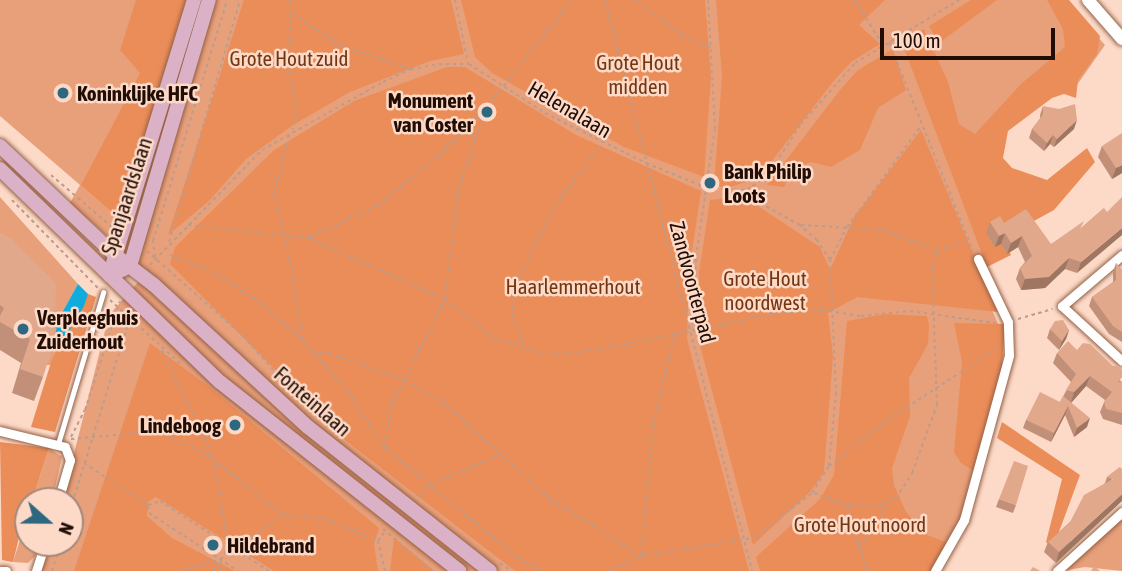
<!DOCTYPE html>
<html>
<head>
<meta charset="utf-8">
<style>
	body { margin:0 }
	#map { position:relative; width:1122px; height:571px; overflow:hidden; background:#fddac8; font-family:"Asap Condensed",sans-serif }
	div>[style] { position:absolute }
	.green>* { inset:0; background:#e8a07b }
	.forest>* { inset:0; background:#eb8d59 }
	.water>* { inset:0; background:#10acdd }
	.path>* { height:2px; margin-top:-1px; transform-origin:0; background:repeating-linear-gradient(90deg,#bb9c8d 0 3.5px,transparent 0 7px) }
	.roads { filter:drop-shadow(0 0 2px #946045) drop-shadow(0 0 2px #946045) }
	.lane>* { height:4.5px; margin:-2.25px; padding:0 2.25px; transform-origin:2.25px; border-radius:2.25px; background:#fff }
	.street>* { height:9px; margin:-4.5px; padding:0 4.5px; transform-origin:4.5px; border-radius:4.5px; background:#fff }
	.secondary>* { height:12px; margin:-6px; padding:0 6px; transform-origin:6px; border-radius:6px; background:#fff }
	.primary>* { height:14px; margin:-7px; padding:0 7px; transform-origin:7px; border-radius:7px; background:#dab1c6 }
	.wall>* { inset:0; background:#c29078 }
	.shaded-wall>* { inset:0; background:#9e7662 }
	.building>* { inset:0; background:#e1a88c }
	.dots>* { width:19px; height:19px; translate:-50% -50%; box-sizing:border-box; border:4px solid #fddac8; border-radius:50% }
	span { translate:-50% -50%; white-space:nowrap; text-align:center; line-height:1.15; -webkit-text-stroke:5px #fddac8; paint-order:stroke }
	.park-label { font-size:21px; color:#733611 }
	.poi-label { font-size:21px; color:#210d04; font-weight:700 }
	.left { translate:0 -50%; text-align:left }
	.right { translate:-100% -50%; text-align:right }
	.street-label { font-size:21px; color:#210d04 }
	.north { position:absolute; left:14px; top:487px; width:70px; height:70px; box-sizing:border-box; background:#fddac8; border:2px solid #a5887a; border-radius:50%; rotate:111deg; font-size:19px; font-weight:700; line-height:28px; text-align:center; color:#210d04 }
	.north::after { content:''; display:block; margin:auto; width:24px; height:32px; background:#2d6880; clip-path:polygon(50% 0,100% 100%,50% 72%,0 100%) }
	.scale { position:absolute; left:880px; top:28px; width:175px; height:32px; box-sizing:border-box; border:4px solid #210d04; border-top:0; padding-left:9px; font-size:21px; line-height:24px; white-space:nowrap; color:#210d04; -webkit-text-stroke:5px #fddac8; paint-order:stroke }
</style>
</head>
<body>
<div id="map">
	<div class="green">
		<div style="clip-path:polygon(0 0,1065px 0,1105px 45px,1072px 92px,1059px 93px,1011px 121px,998px 143px,1002px 165px,1045px 182px,1089px 168px,1051px 209px,997px 242px,1003px 255px,975px 273px,1001px 330px,999px 358px,964px 511px,932px 571px,738px 571px,688px 564px,679px 571px,41px 571px,49px 543px,70px 543px,70px 501px,62px 501px,109px 315px,147px 272px,70px 203px,80px 185px,0 116px)"></div>
		<div style="clip-path:polygon(0 197px,78px 284px,58px 320px,61px 339px,64px 336px,51px 365px,46px 365px,0 260px)"></div>
		<div style="clip-path:polygon(49px 448px,62px 457px,52px 501px,32px 501px)"></div>
		<div style="clip-path:polygon(28px 515px,28px 543px,39px 543px,35px 556px,28px 563px,13px 562px)"></div>
		<div style="clip-path:polygon(1122px 517px,1122px 571px,1085px 567px,1062px 571px)"></div>
	</div>
	<div class="forest">
		<div style="clip-path:polygon(136px 0,187px 0,121px 212px,114px 214px,81px 185px,140px 73px,120px 50px)"></div>
		<div style="clip-path:polygon(244px 0,451px 0,464px 54px,430px 61px,350px 92px,293px 125px,246px 159px,209px 201px,168px 235px)"></div>
		<div style="clip-path:polygon(461px 0,705px 0,711px 77px,704px 177px,624px 147px,492px 73px,475px 57px)"></div>
		<div style="clip-path:polygon(716px 0,885px 0,859px 25px,880px 44px,851px 62px,832px 83px,759px 178px,727px 188px,714px 185px,722px 77px)"></div>
		<div style="clip-path:polygon(971px 0,997px 0,939px 43px,929px 26px)"></div>
		<div style="clip-path:polygon(1047px 0,1069px 0,1100px 36px,1097px 54px,1078px 80px,1076px 98px,1064px 94px,1052px 98px,1008px 131px,1003px 158px,1012px 168px,1047px 180px,1087px 148px,1095px 162px,1054px 210px,1003px 238px,1011px 255px,987px 267px,902px 43px,924px 29px,948px 82px,959px 124px,975px 134px,1021px 84px,1065px 47px,1063px 29px)"></div>
		<div style="clip-path:polygon(893px 49px,906px 90px,878px 108px,860px 150px,831px 167px,811px 162px,792px 170px,784px 187px,767px 185px,840px 90px,858px 70px)"></div>
		<div style="clip-path:polygon(447px 67px,465px 67px,576px 135px,701px 191px,689px 272px,687px 339px,749px 571px,515px 571px,345px 440px,170px 264px,175px 247px,274px 150px,354px 101px)"></div>
		<div style="clip-path:polygon(921px 130px,998px 312px,857px 297px,828px 313px,833px 356px,824px 472px,811px 491px,753px 545px,698px 338px,699px 273px,710px 200px,736px 197px,755px 204px,820px 247px,830px 270px,854px 217px)"></div>
		<div style="clip-path:polygon(88px 294px,96px 297px,55px 432px,31px 427px,52px 359px)"></div>
		<div style="clip-path:polygon(885px 314px,927px 316px,929px 326px,928px 344px,909px 378px,910px 416px,892px 468px,894px 485px,906px 512px,927px 535px,951px 544px,938px 571px,760px 571px,756px 557px,820px 499px,834px 475px,847px 321px)"></div>
		<div style="clip-path:polygon(954px 323px,1005px 324px,1002px 367px,977px 473px,961px 463px,954px 452px,962px 362px)"></div>
		<div style="clip-path:polygon(150px 343px,208px 386px,379px 528px,374px 544px,378px 571px,274px 571px,156px 497px,148px 502px,147px 516px,172px 538px,235px 571px,74px 571px)"></div>
		<div style="clip-path:polygon(1002px 422px,1080px 475px,1053px 548px,1046px 542px,1062px 479px,997px 438px)"></div>
		<div style="clip-path:polygon(0 442px,49px 448px,32px 501px,28px 501px,13px 562px,2px 560px)"></div>
		<div style="clip-path:polygon(394px 538px,432px 569px,434px 571px,390px 571px)"></div>
	</div>
	<div class="water">
		<div style="clip-path:polygon(78px 284px,88px 294px,84px 306px,68px 333px,61px 339px,55px 337px,58px 320px)"></div>
	</div>
	<div class="path">
		<div style="left:291px;top:0;width:65px;rotate:91.8deg"></div>
		<div style="left:289px;top:65px;width:49px;rotate:81.9deg"></div>
		<div style="left:296px;top:114px;width:16px;rotate:104deg"></div>
		<div style="left:455px;top:0;width:64px;rotate:78.3deg"></div>
		<div style="left:605px;top:0;width:590px;rotate:75.56deg"></div>
		<div style="left:636px;top:0;width:58px;rotate:37.3deg"></div>
		<div style="left:682px;top:35px;width:32px;rotate:24deg"></div>
		<div style="left:855px;top:0;width:52px;rotate:58.5deg"></div>
		<div style="left:293px;top:14px;width:56px;rotate:33.4deg"></div>
		<div style="left:340px;top:45px;width:74px;rotate:18.9deg"></div>
		<div style="left:889px;top:42px;width:225px;rotate:68.1deg"></div>
		<div style="left:461px;top:129px;width:15px;rotate:37deg"></div>
		<div style="left:289px;top:135px;width:61px;rotate:104.3deg"></div>
		<div style="left:274px;top:194px;width:81px;rotate:76.5deg"></div>
		<div style="left:293px;top:273px;width:66px;rotate:82.1deg"></div>
		<div style="left:51px;top:175px;width:79px;rotate:40.4deg"></div>
		<div style="left:12px;top:200px;width:123px;rotate:45.7deg"></div>
		<div style="left:188px;top:225px;width:122px;rotate:6.1deg"></div>
		<div style="left:309px;top:238px;width:149px;rotate:24.2deg"></div>
		<div style="left:445px;top:299px;width:63px;rotate:38.5deg"></div>
		<div style="left:494px;top:338px;width:56px;rotate:17.8deg"></div>
		<div style="left:547px;top:355px;width:49px;rotate:-5.8deg"></div>
		<div style="left:596px;top:350px;width:184px;rotate:-11.6deg"></div>
		<div style="left:776px;top:313px;width:46px;rotate:-3.7deg"></div>
		<div style="left:822px;top:310px;width:39px;rotate:9deg"></div>
		<div style="left:861px;top:316px;width:49px;rotate:-5.8deg"></div>
		<div style="left:910px;top:311px;width:86px;rotate:8deg"></div>
		<div style="left:801px;top:225px;width:82px;rotate:3.5deg"></div>
		<div style="left:883px;top:230px;width:58px;rotate:20.3deg"></div>
		<div style="left:937px;top:250px;width:29px;rotate:-16deg"></div>
		<div style="left:310px;top:237px;width:76px;rotate:-24.9deg"></div>
		<div style="left:379px;top:205px;width:72px;rotate:-39.4deg"></div>
		<div style="left:435px;top:159px;width:72px;rotate:-45deg"></div>
		<div style="left:486px;top:108px;width:138px;rotate:-51.5deg"></div>
		<div style="left:169px;top:242px;width:252px;rotate:-73.6deg"></div>
		<div style="left:147px;top:251px;width:128px;rotate:41.5deg"></div>
		<div style="left:243px;top:336px;width:90px;rotate:48.2deg"></div>
		<div style="left:170px;top:255px;width:51px;rotate:22deg"></div>
		<div style="left:217px;top:274px;width:50px;rotate:33.7deg"></div>
		<div style="left:259px;top:302px;width:57px;rotate:40.7deg"></div>
		<div style="left:302px;top:339px;width:70px;rotate:49deg"></div>
		<div style="left:348px;top:392px;width:66px;rotate:56.8deg"></div>
		<div style="left:384px;top:447px;width:174px;rotate:39.6deg"></div>
		<div style="left:518px;top:558px;width:26px;rotate:29deg"></div>
		<div style="left:155px;top:257px;width:16px;rotate:-97deg"></div>
		<div style="left:153px;top:241px;width:252px;rotate:-72.9deg"></div>
		<div style="left:830px;top:260px;width:37px;rotate:-63deg"></div>
		<div style="left:847px;top:227px;width:125px;rotate:-53.8deg"></div>
		<div style="left:150px;top:265px;width:161px;rotate:-45.8deg"></div>
		<div style="left:262px;top:150px;width:139px;rotate:-29.3deg"></div>
		<div style="left:383px;top:82px;width:31px;rotate:-25deg"></div>
		<div style="left:411px;top:69px;width:28px;rotate:-10deg"></div>
		<div style="left:439px;top:64px;width:30px"></div>
		<div style="left:469px;top:64px;width:90px;rotate:32.8deg"></div>
		<div style="left:545px;top:113px;width:113px;rotate:26.3deg"></div>
		<div style="left:646px;top:163px;width:66px;rotate:22.3deg"></div>
		<div style="left:707px;top:188px;width:40px;rotate:2.9deg"></div>
		<div style="left:747px;top:190px;width:26px;rotate:-36deg"></div>
		<div style="left:768px;top:175px;width:61px;rotate:-57.1deg"></div>
		<div style="left:801px;top:124px;width:81px;rotate:-48.5deg"></div>
		<div style="left:855px;top:63px;width:122px;rotate:-31.2deg"></div>
		<div style="left:110px;top:300px;width:98px;rotate:42.1deg"></div>
		<div style="left:1018px;top:319px;width:36px;rotate:-16deg"></div>
		<div style="left:693px;top:325px;width:68px;rotate:-87.5deg"></div>
		<div style="left:696px;top:257px;width:129px;rotate:-81.6deg"></div>
		<div style="left:715px;top:129px;width:129px;rotate:-93.1deg"></div>
		<div style="left:162px;top:350px;width:121px;rotate:64.5deg"></div>
		<div style="left:526px;top:350px;width:37px;rotate:-112deg"></div>
		<div style="left:512px;top:316px;width:31px;rotate:-84deg"></div>
		<div style="left:515px;top:285px;width:91px;rotate:-63.2deg"></div>
		<div style="left:556px;top:204px;width:73px;rotate:-52.2deg"></div>
		<div style="left:313px;top:352px;width:16px;rotate:4deg"></div>
		<div style="left:329px;top:353px;width:81px;rotate:19.6deg"></div>
		<div style="left:405px;top:380px;width:45px;rotate:30.5deg"></div>
		<div style="left:444px;top:403px;width:143px;rotate:42.2deg"></div>
		<div style="left:550px;top:499px;width:108px;rotate:31.8deg"></div>
		<div style="left:71px;top:437px;width:30px;rotate:-63deg"></div>
		<div style="left:85px;top:410px;width:114px;rotate:-72.2deg"></div>
		<div style="left:71px;top:439px;width:89px;rotate:-5.1deg"></div>
		<div style="left:160px;top:431px;width:54px;rotate:26.6deg"></div>
		<div style="left:208px;top:455px;width:96px;rotate:38.7deg"></div>
		<div style="left:283px;top:515px;width:43px;rotate:5.3deg"></div>
		<div style="left:326px;top:519px;width:56px;rotate:22.9deg"></div>
		<div style="left:384px;top:446px;width:46px;rotate:-78.7deg"></div>
		<div style="left:393px;top:401px;width:114px;rotate:-63deg"></div>
		<div style="left:445px;top:299px;width:110px;rotate:-83.2deg"></div>
		<div style="left:458px;top:190px;width:83px;rotate:-71.1deg"></div>
		<div style="left:84px;top:463px;width:77px;rotate:33.3deg"></div>
		<div style="left:148px;top:505px;width:13px;rotate:-18deg"></div>
		<div style="left:160px;top:501px;width:130px;rotate:32.7deg"></div>
		<div style="left:215px;top:464px;width:82px;rotate:80.9deg"></div>
		<div style="left:829px;top:466px;width:76px;rotate:-38.1deg"></div>
		<div style="left:889px;top:419px;width:131px;rotate:-33.2deg"></div>
		<div style="left:814px;top:493px;width:35px;rotate:20deg"></div>
		<div style="left:847px;top:505px;width:33px;rotate:2deg"></div>
		<div style="left:880px;top:506px;width:18px;rotate:-27deg"></div>
		<div style="left:896px;top:498px;width:30px;rotate:-57deg"></div>
		<div style="left:912px;top:473px;width:72px;rotate:-69.8deg"></div>
		<div style="left:937px;top:405px;width:136px;rotate:-92.1deg"></div>
		<div style="left:932px;top:269px;width:20px;rotate:-75deg"></div>
		<div style="left:419px;top:497px;width:16px;rotate:-50deg"></div>
		<div style="left:429px;top:485px;width:79px;rotate:-23deg"></div>
		<div style="left:148px;top:506px;width:7px;rotate:82deg"></div>
		<div style="left:149px;top:513px;width:106px;rotate:33.1deg"></div>
		<div style="left:847px;top:506px;width:43px;rotate:73.7deg"></div>
		<div style="left:70px;top:510px;width:198px;rotate:-72.7deg"></div>
		<div style="left:383px;top:529px;width:65px;rotate:40deg"></div>
		<div style="left:642px;top:555px;width:130px;rotate:-85.2deg"></div>
		<div style="left:653px;top:425px;width:94px;rotate:-76.4deg"></div>
		<div style="left:500px;top:563px;width:14px;rotate:36deg"></div>
		<div style="left:52px;top:571px;width:29px;rotate:-74deg"></div>
		<div style="left:179px;top:571px;width:43px;rotate:-14.7deg"></div>
		<div style="left:221px;top:560px;width:16px;rotate:-63deg"></div>
		<div style="left:228px;top:546px;width:11px;rotate:5deg"></div>
		<div style="left:239px;top:547px;width:54px;rotate:-36deg"></div>
		<div style="left:213px;top:571px;width:12px;rotate:-55deg"></div>
		<div style="left:221px;top:571px;width:10px;rotate:-90deg"></div>
		<div style="left:385px;top:571px;width:31px;rotate:-103deg"></div>
		<div style="left:378px;top:541px;width:14px;rotate:-54deg"></div>
		<div style="left:610px;top:571px;width:35px;rotate:-25deg"></div>
		<div style="left:642px;top:556px;width:112px;rotate:-9.2deg"></div>
		<div style="left:753px;top:538px;width:74px;rotate:-37.3deg"></div>
		<div style="left:812px;top:493px;width:32px;rotate:-58deg"></div>
		<div style="left:829px;top:466px;width:71px;rotate:-84.4deg"></div>
		<div style="left:836px;top:395px;width:135px;rotate:-92.5deg"></div>
		<div style="left:830px;top:260px;width:24px;rotate:-123deg"></div>
		<div style="left:817px;top:240px;width:23px;rotate:-139deg"></div>
		<div style="left:800px;top:225px;width:68px;rotate:-151.2deg"></div>
		<div style="left:868px;top:571px;width:26px;rotate:-111deg"></div>
		<div style="left:859px;top:547px;width:50px;rotate:-54.7deg"></div>
	</div>
	<div class="roads">
		<div class="lane">
			<div style="left:58px;top:444px;width:158px;rotate:-73.4deg"></div>
		</div>
		<div class="street">
			<div style="left:1122px;top:255px;width:79px;rotate:139.6deg"></div>
			<div style="left:1062px;top:306px;width:81px;rotate:42.5deg"></div>
			<div style="left:0;top:431px;width:67px;rotate:13.8deg"></div>
			<div style="left:65px;top:447px;width:14px;rotate:69deg"></div>
			<div style="left:70px;top:460px;width:43px;rotate:106.3deg"></div>
			<div style="left:0;top:571px;width:6px"></div>
			<div style="left:36px;top:571px;width:29px;rotate:-72deg"></div>
			<div style="left:935px;top:571px;width:59px;rotate:-60.4deg"></div>
			<div style="left:964px;top:520px;width:171px;rotate:-74.7deg"></div>
			<div style="left:1009px;top:355px;width:33px;rotate:-92deg"></div>
			<div style="left:1008px;top:322px;width:70px;rotate:-115.5deg"></div>
			<div style="left:1057px;top:571px;width:88px;rotate:-42.2deg"></div>
		</div>
		<div class="secondary">
			<div style="left:1088px;top:0;width:52px;rotate:48.9deg"></div>
		</div>
		<div class="primary">
			<div style="left:0;top:146px;width:158px;rotate:43.5deg"></div>
			<div style="left:115px;top:255px;width:49px;rotate:37.6deg"></div>
			<div style="left:154px;top:285px;width:209px;rotate:42.7deg"></div>
			<div style="left:308px;top:427px;width:232px;rotate:38.4deg"></div>
			<div style="left:0;top:169px;width:306px;rotate:44.1deg"></div>
			<div style="left:220px;top:382px;width:305px;rotate:38.3deg"></div>
			<div style="left:113px;top:263px;width:275px;rotate:-72.9deg"></div>
			<div style="left:110px;top:276px;width:22px;rotate:-27deg"></div>
			<div style="left:130px;top:266px;width:277px;rotate:-73.5deg"></div>
		</div>
	</div>
	<div class="wall">
		<div style="clip-path:polygon(1043px 106px,1074px 129px,1054px 147px,1050px 144px,1044px 151px,1029px 138px,1032px 129px,1040px 119px,1040px 115px)"></div>
		<div style="clip-path:polygon(1102px 146px,1122px 173px,1112px 179px,1098px 157px)"></div>
		<div style="clip-path:polygon(1104px 208px,1077px 273px,1065px 269px,1045px 288px,1021px 290px,1016px 279px,1020px 268px,1025px 262px,1018px 247px,1007px 254px,1001px 244px,995px 247px,986px 233px,990px 222px,1004px 223px,1051px 244px,1080px 229px)"></div>
		<div style="clip-path:polygon(0 233px,43px 377px,34px 401px,12px 393px,21px 363px,0 350px)"></div>
		<div style="clip-path:polygon(1116px 263px,1122px 270px,1122px 342px,1109px 334px,1089px 306px,1092px 297px,1113px 282px,1113px 272px)"></div>
		<div style="clip-path:polygon(1050px 329px,1069px 330px,1066px 339px,1059px 350px,1047px 338px)"></div>
		<div style="clip-path:polygon(1077px 350px,1122px 382px,1122px 425px,1103px 419px,1100px 412px,1105px 400px,1086px 386px,1071px 403px,1087px 427px,1074px 437px,1065px 415px,1051px 442px,1023px 428px,1026px 420px,1060px 402px,1071px 382px,1053px 363px,1057px 353px)"></div>
		<div style="clip-path:polygon(1120px 467px,1056px 563px,1044px 552px,1048px 542px,1070px 522px,1105px 483px,1107px 477px)"></div>
		<div style="clip-path:polygon(999px 499px,1016px 505px,1013px 513px,996px 507px)"></div>
	</div>
	<div class="shaded-wall">
		<div style="clip-path:polygon(1077px 120px,1074px 129px,1054px 147px,1057px 139px)"></div>
		<div style="clip-path:polygon(1053px 135px,1050px 144px,1044px 151px,1047px 143px)"></div>
		<div style="clip-path:polygon(1122px 165px,1122px 173px,1112px 179px,1116px 168px)"></div>
		<div style="clip-path:polygon(1122px 228px,1122px 235px,1077px 273px,1081px 262px)"></div>
		<div style="clip-path:polygon(1005px 233px,1001px 244px,995px 247px,999px 236px)"></div>
		<div style="clip-path:polygon(1022px 236px,1018px 247px,1007px 254px,1011px 243px)"></div>
		<div style="clip-path:polygon(1069px 258px,1065px 269px,1045px 288px,1021px 290px,1025px 279px)"></div>
		<div style="clip-path:polygon(1069px 330px,1066px 339px,1059px 350px,1062px 341px)"></div>
		<div style="clip-path:polygon(1090px 376px,1086px 386px,1071px 403px,1074px 392px)"></div>
		<div style="clip-path:polygon(1068px 406px,1065px 415px,1051px 442px,1054px 433px)"></div>
		<div style="clip-path:polygon(1090px 418px,1087px 427px,1074px 437px,1077px 428px)"></div>
		<div style="clip-path:polygon(1122px 494px,1122px 501px,1056px 563px,1059px 552px)"></div>
	</div>
	<div class="building">
		<div style="clip-path:polygon(1075px 104px,1077px 120px,1057px 139px,1053px 135px,1047px 143px,1032px 129px,1043px 114px,1043px 106px,1059px 109px)"></div>
		<div style="clip-path:polygon(1122px 133px,1122px 165px,1116px 168px,1102px 146px)"></div>
		<div style="clip-path:polygon(1122px 197px,1122px 228px,1081px 262px,1069px 258px,1049px 277px,1025px 279px,1020px 268px,1032px 256px,1022px 236px,1011px 243px,1005px 233px,999px 236px,990px 222px,1000px 216px,1004px 223px,1026px 209px,1051px 244px,1084px 221px,1080px 229px,1104px 208px,1107px 212px)"></div>
		<div style="clip-path:polygon(0 233px,10px 238px,56px 283px,54px 343px,43px 377px,20px 369px,30px 339px,0 322px,0 316px,4px 308px,0 305px)"></div>
		<div style="clip-path:polygon(1116px 263px,1122px 270px,1122px 332px,1113px 326px,1092px 297px,1116px 280px)"></div>
		<div style="clip-path:polygon(1063px 320px,1069px 330px,1062px 341px,1050px 329px,1055px 321px)"></div>
		<div style="clip-path:polygon(1068px 341px,1077px 350px,1083px 343px,1090px 344px,1113px 366px,1120px 366px,1122px 370px,1122px 377px,1118px 382px,1122px 382px,1122px 413px,1106px 409px,1104px 402px,1112px 392px,1090px 376px,1074px 392px,1066px 390px,1076px 374px,1057px 353px)"></div>
		<div style="clip-path:polygon(1040px 392px,1060px 402px,1063px 396px,1090px 418px,1077px 428px,1068px 406px,1054px 433px,1026px 420px)"></div>
		<div style="clip-path:polygon(1014px 461px,1028px 466px,1016px 505px,999px 499px)"></div>
		<div style="clip-path:polygon(1120px 467px,1122px 469px,1122px 494px,1059px 552px,1048px 542px,1070px 522px,1084px 495px,1113px 479px,1107px 477px)"></div>
		<div style="clip-path:polygon(1094px 566px,1100px 571px,1091px 571px)"></div>
		<div style="clip-path:polygon(1033px 567px,1040px 571px,1030px 571px)"></div>
	</div>
	<div class="dots">
		<div style="left:63px;top:93px;background:#2d6880"></div>
		<div style="left:487px;top:112px;background:#2d6880"></div>
		<div style="left:710px;top:183px;background:#2d6880"></div>
		<div style="left:23px;top:329px;background:#2d6880"></div>
		<div style="left:235px;top:425px;background:#2d6880"></div>
		<div style="left:213px;top:545px;background:#2d6880"></div>
	</div>
	<div class="park-label">
		<span style="left:289px;top:58px">Grote Hout zuid</span>
		<span style="left:638px;top:74px">Grote Hout<br>midden</span>
		<span style="left:765px;top:290px">Grote Hout<br>noordwest</span>
		<span style="left:573px;top:286px">Haarlemmerhout</span>
		<span style="left:860px;top:524px">Grote Hout noord</span>
	</div>
	<div class="poi-label">
		<span class="left" style="left:77px;top:93px">Koninklijke HFC</span>
		<span class="right" style="left:473px;top:112px">Monument<br>van Coster</span>
		<span class="left" style="left:724px;top:183px">Bank Philip<br>Loots</span>
		<span class="left" style="left:37px;top:329px">Verpleeghuis<br>Zuiderhout</span>
		<span class="right" style="left:221px;top:425px">Lindeboog</span>
		<span class="left" style="left:227px;top:545px">Hildebrand</span>
	</div>
	<div class="street-label">
		<span style="left:570px;top:109px;rotate:30deg">Helenalaan</span>
		<span style="left:126px;top:196px;rotate:-72deg">Spanjaardslaan</span>
		<span style="left:693px;top:282px;rotate:75deg">Zandvoorterpad</span>
		<span style="left:313px;top:401px;rotate:41deg">Fonteinlaan</span>
	</div>
	<div class="north">N</div>
	<div class="scale">100 m</div>
</div>
</body>
</html>
